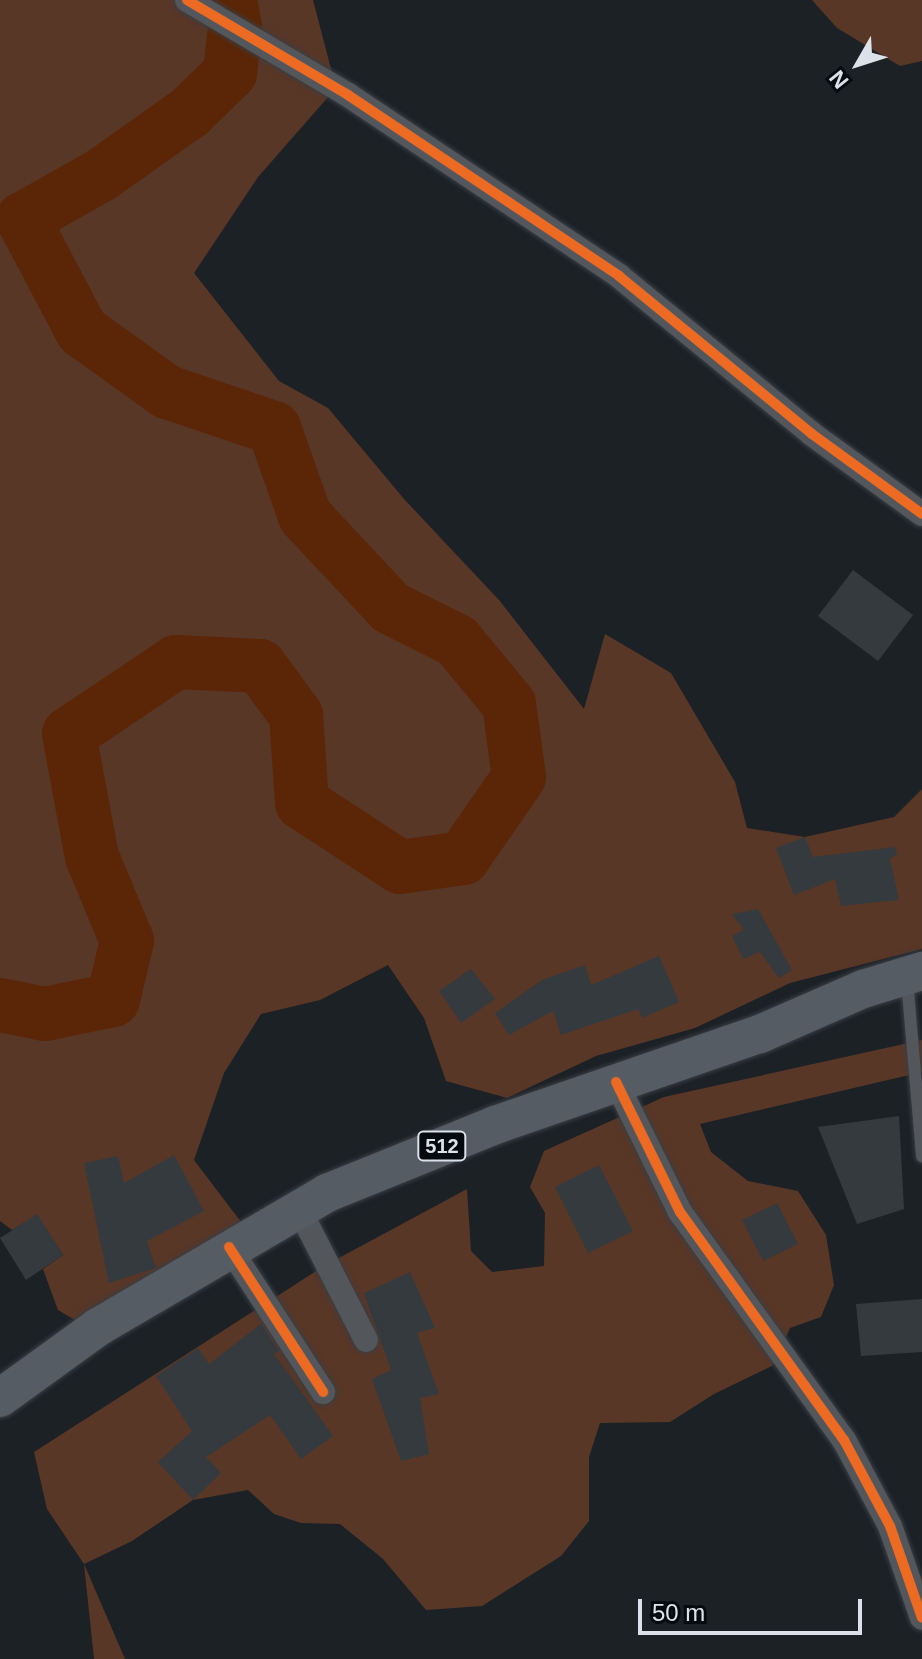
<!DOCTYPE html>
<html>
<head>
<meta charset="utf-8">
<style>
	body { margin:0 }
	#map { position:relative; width:922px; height:1659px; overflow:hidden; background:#1c2126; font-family:Helvetica,sans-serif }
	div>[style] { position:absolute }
	.green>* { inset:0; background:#593727 }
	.river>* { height:54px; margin:-27px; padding:0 27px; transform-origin:27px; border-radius:27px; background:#5b2607 }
	.building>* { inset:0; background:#353a3e }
	.roads { filter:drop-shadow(0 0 2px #3a3e43) drop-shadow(0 0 2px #3a3e43) }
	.service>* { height:12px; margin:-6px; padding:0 6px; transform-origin:6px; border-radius:6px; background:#53575c }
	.minor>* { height:24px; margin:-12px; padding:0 12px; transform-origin:12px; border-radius:12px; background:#53575c }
	.primary>* { height:38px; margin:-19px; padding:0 19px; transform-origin:19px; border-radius:19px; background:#555c63 }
	.cycleway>* { height:10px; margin:-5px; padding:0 5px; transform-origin:5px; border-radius:5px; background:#ed6a23 }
	span { translate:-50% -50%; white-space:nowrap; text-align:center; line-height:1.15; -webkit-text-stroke:6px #060a0f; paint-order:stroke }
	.shield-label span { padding:2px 6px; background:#060a0f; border:2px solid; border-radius:6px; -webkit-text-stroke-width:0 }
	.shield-label { font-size:20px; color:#dce2ea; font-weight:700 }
	.north { position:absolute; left:818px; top:24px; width:80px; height:80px; -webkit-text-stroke:6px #060a0f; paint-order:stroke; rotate:231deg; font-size:22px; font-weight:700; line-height:32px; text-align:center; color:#dce2ea }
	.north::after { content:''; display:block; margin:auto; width:28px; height:36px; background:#dce2ea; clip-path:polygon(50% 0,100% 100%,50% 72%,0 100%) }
	.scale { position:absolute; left:638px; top:1599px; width:224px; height:36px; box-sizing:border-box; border:4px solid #dce2ea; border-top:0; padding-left:10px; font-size:24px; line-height:28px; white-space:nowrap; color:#dce2ea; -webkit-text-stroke:6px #060a0f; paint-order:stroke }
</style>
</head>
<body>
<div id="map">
	<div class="green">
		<div style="clip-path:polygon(0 0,313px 0,336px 88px,258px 177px,194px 273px,279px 381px,328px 408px,404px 499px,499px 600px,584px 709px,605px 634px,671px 673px,735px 782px,747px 828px,805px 837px,894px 817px,922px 789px,922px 949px,790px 983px,695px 1028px,596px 1056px,507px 1098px,446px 1081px,424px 1018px,388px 965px,320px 1000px,261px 1014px,224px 1073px,194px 1160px,254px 1239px,85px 1326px,58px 1310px,43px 1269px,63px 1255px,37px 1215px,12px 1230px,0 1221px)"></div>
		<div style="clip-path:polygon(812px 0,922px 0,922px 61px,900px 66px,837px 28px)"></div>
		<div style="clip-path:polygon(922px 1040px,922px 1072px,700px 1124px,711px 1152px,748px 1181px,798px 1191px,826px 1235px,834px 1285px,821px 1317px,790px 1328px,772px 1366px,714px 1394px,670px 1422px,600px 1423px,589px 1457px,589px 1521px,561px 1556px,482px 1606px,426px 1610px,383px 1559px,340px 1524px,301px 1523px,274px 1514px,248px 1490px,193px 1500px,132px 1541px,84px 1564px,125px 1659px,94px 1659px,84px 1564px,47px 1509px,34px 1452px,324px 1266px,467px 1189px,471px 1251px,492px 1272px,544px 1266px,545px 1213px,530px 1187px,544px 1151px,664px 1097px)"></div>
	</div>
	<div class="river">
		<div style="left:0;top:1005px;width:46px;rotate:11.3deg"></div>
		<div style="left:45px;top:1014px;width:69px;rotate:-11.6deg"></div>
		<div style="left:113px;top:1000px;width:61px;rotate:-76.7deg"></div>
		<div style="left:127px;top:941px;width:91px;rotate:-112.6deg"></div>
		<div style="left:92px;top:857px;width:125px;rotate:-100.6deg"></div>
		<div style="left:69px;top:734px;width:129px;rotate:-33.9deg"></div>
		<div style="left:176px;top:662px;width:84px;rotate:2.7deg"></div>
		<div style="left:260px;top:666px;width:61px;rotate:53.7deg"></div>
		<div style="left:296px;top:715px;width:88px;rotate:86.1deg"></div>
		<div style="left:302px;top:803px;width:117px;rotate:33.1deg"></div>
		<div style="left:400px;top:867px;width:64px;rotate:-8.1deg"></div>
		<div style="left:463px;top:858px;width:98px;rotate:-55.3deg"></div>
		<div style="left:519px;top:777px;width:74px;rotate:-97.8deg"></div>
		<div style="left:509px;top:704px;width:82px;rotate:-129.5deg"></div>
		<div style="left:457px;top:641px;width:74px;rotate:-153.4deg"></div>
		<div style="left:391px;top:608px;width:126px;rotate:-133.1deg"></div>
		<div style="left:305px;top:516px;width:93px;rotate:-109.4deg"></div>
		<div style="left:274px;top:428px;width:113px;rotate:-161.4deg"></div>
		<div style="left:167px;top:392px;width:105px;rotate:-144.3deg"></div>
		<div style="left:82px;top:331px;width:127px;rotate:-117.8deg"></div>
		<div style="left:23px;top:219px;width:90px;rotate:-29.4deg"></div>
		<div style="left:101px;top:175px;width:109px;rotate:-35.3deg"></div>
		<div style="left:190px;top:112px;width:56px;rotate:-44.3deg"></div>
		<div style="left:230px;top:73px;width:46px;rotate:-83.8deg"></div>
		<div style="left:235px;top:27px;width:27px;rotate:-100deg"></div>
	</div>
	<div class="building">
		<div style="clip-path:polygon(853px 570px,913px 615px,878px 661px,818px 616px)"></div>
		<div style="clip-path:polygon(805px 837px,813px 857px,895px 847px,897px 855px,890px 858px,899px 900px,841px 906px,835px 879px,794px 895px,776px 848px)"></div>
		<div style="clip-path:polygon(758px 909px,792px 970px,779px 978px,760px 952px,743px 959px,732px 936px,744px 930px,732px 914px)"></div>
		<div style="clip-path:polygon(659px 956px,679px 1002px,642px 1018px,638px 1009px,561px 1035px,553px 1011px,509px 1035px,495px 1013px,542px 980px,585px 965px,591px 985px)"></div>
		<div style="clip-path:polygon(471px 969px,495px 999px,461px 1023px,439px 991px)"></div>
		<div style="clip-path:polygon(899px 1116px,904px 1209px,857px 1224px,818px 1127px)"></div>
		<div style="clip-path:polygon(174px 1155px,204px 1211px,147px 1241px,156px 1268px,109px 1283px,84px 1163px,118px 1156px,124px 1183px)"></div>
		<div style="clip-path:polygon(599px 1165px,633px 1231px,588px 1253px,555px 1187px)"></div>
		<div style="clip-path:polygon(777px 1203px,798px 1244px,763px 1261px,742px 1220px)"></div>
		<div style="clip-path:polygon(37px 1214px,63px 1255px,26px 1280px,0 1238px)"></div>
		<div style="clip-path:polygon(410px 1272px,435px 1328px,417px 1333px,439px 1394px,420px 1398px,429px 1454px,401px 1461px,372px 1379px,391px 1370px,364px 1293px)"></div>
		<div style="clip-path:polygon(922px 1299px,922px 1352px,861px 1356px,856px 1304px)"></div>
		<div style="clip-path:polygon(261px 1324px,279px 1351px,274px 1354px,333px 1436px,301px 1459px,270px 1415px,206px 1457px,221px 1473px,193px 1500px,158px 1462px,192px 1431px,156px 1376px,198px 1348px,209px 1364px)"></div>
	</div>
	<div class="roads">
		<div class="service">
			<div style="left:907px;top:980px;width:177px;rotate:85.1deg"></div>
		</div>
		<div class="minor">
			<div style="left:187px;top:0;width:187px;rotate:30.5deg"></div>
			<div style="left:348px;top:95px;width:326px;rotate:33.7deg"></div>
			<div style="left:619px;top:276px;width:249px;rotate:39.3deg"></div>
			<div style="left:812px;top:434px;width:136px;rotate:36deg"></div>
			<div style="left:616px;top:1082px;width:145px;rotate:63.8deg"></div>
			<div style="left:680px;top:1212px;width:281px;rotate:54.3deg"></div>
			<div style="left:844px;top:1440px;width:98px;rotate:61.9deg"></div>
			<div style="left:890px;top:1526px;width:97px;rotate:70.8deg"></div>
			<div style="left:299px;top:1209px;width:147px;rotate:62.9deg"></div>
			<div style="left:229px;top:1247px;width:173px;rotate:57deg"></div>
		</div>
		<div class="primary">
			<div style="left:0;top:1398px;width:121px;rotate:-35.9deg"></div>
			<div style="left:98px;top:1327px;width:265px;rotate:-30.3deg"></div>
			<div style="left:327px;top:1193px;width:181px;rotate:-22deg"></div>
			<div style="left:495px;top:1125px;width:280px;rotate:-19deg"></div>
			<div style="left:760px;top:1034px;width:112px;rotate:-23.6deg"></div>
			<div style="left:863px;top:989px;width:62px;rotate:-17deg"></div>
		</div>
	</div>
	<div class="cycleway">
		<div style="left:187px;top:0;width:187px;rotate:30.5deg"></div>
		<div style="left:348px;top:95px;width:326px;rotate:33.7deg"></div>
		<div style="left:619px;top:276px;width:249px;rotate:39.3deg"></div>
		<div style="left:812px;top:434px;width:136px;rotate:36deg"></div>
		<div style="left:616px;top:1082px;width:145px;rotate:63.8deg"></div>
		<div style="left:680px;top:1212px;width:281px;rotate:54.3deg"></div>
		<div style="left:844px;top:1440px;width:98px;rotate:61.9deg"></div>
		<div style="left:890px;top:1526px;width:97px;rotate:70.8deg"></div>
		<div style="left:229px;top:1247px;width:173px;rotate:57deg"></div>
	</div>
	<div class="shield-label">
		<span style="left:442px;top:1146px">512</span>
	</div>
	<div class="north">N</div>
	<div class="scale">50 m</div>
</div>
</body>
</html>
